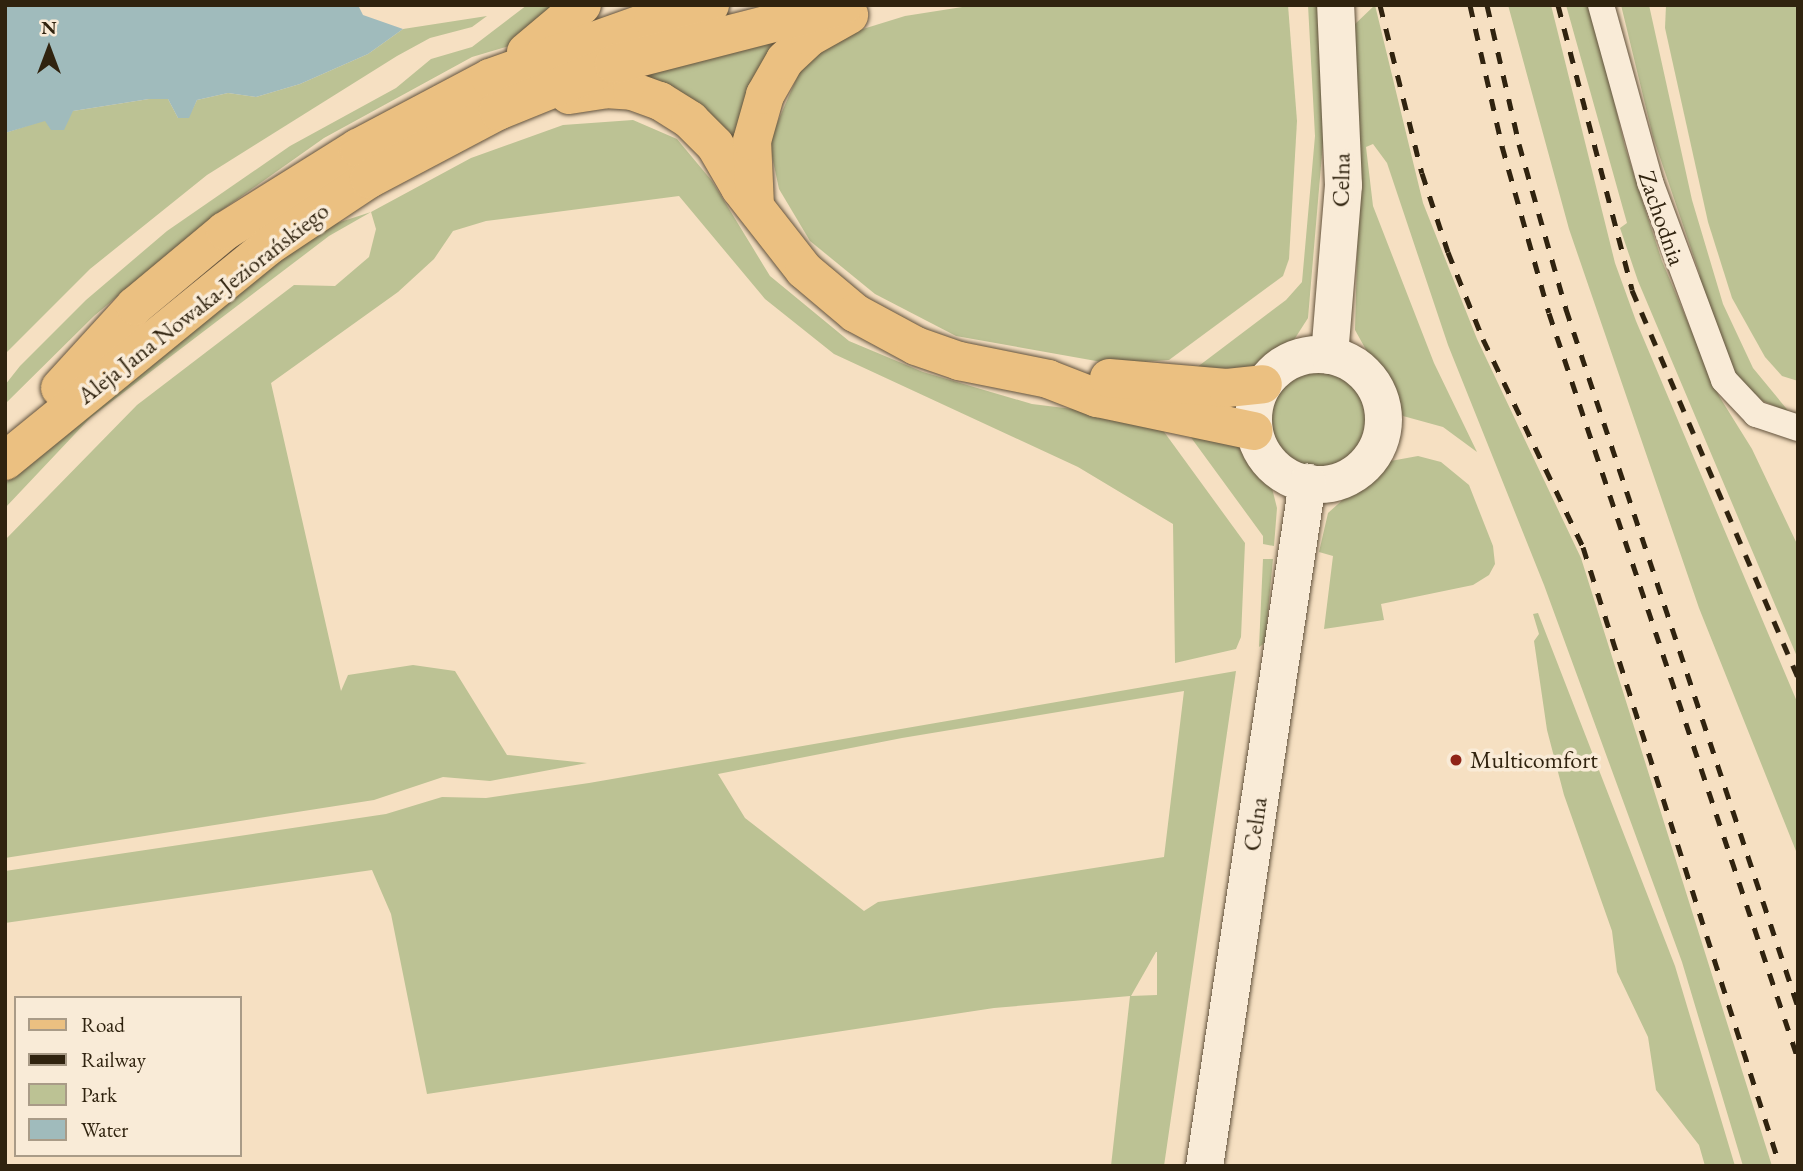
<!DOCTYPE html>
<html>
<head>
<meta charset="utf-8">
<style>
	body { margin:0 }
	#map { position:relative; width:1803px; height:1171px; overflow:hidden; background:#f6e0c2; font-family:"EB Garamond",serif }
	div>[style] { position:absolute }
	.green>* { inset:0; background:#bcc294 }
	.round { border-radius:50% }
	.water>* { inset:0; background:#a0bbbc }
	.roads { filter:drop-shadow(0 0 2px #62523c) drop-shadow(0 0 2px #62523c) }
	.street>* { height:26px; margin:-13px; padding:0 13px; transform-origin:13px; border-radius:13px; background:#f9ebd7 }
	.secondary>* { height:37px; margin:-18.5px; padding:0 18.5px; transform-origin:18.5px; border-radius:18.5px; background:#f9ebd7 }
	.secondary>.ring { margin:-18.5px; padding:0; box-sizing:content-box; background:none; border:37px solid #f9ebd7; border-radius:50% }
	.primary>* { height:38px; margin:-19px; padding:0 19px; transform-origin:19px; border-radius:19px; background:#ebc081 }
	.rail>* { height:5px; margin-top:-2.5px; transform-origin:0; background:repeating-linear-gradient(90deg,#30230f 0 12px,transparent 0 24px) }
	.dots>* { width:19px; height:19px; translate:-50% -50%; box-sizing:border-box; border:4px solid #f9ebd7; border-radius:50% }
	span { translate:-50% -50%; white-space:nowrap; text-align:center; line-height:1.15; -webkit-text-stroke:7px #f9ebd7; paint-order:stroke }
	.street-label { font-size:24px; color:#30230f }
	.poi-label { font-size:24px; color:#30230f }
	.left { translate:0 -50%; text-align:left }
	.frame { position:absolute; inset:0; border:7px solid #30230f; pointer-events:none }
	.legend { position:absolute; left:14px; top:996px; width:228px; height:161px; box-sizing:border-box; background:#f9ebd7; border:2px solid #a99b87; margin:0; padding:9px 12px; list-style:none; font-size:21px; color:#30230f }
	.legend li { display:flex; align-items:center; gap:14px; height:35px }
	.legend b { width:35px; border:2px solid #a99b87 }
	.north { position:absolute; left:14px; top:14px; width:70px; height:70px; -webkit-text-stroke:5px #f9ebd7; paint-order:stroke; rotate:0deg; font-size:19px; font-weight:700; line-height:28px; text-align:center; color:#30230f }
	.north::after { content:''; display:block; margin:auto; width:24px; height:32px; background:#30230f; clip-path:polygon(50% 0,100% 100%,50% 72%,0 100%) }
</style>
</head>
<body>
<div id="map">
	<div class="green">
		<div style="clip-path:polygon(527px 5px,571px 5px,526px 41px,472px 57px,324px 138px,212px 217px,94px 316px,5px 404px,5px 385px,20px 366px,86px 300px,167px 231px,290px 146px,396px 88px,431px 59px,472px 47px)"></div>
		<div style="clip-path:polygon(975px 5px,1288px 5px,1297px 121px,1289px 259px,1283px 276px,1169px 360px,1113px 364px,956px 336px,875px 294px,810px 241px,779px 189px,769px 142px,801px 68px,831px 41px,863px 29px,905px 16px)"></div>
		<div style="clip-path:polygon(1308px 5px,1320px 5px,1325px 119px,1308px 318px,1292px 343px,1243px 378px,1196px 368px,1286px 300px,1302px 282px,1315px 136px)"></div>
		<div style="clip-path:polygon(1375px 5px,1423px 203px,1477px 339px,1581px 558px,1772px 1166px,1743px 1166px,1682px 962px,1544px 585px,1448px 345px,1387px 163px,1373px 144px,1366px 147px,1373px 206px,1434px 363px,1477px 452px,1443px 427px,1403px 416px,1355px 330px,1358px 220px,1353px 26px)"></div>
		<div style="clip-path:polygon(1508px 5px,1551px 5px,1615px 263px,1636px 321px,1798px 704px,1798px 856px,1699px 608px,1569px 229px)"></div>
		<div style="clip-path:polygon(1566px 5px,1591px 5px,1625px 147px,1662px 261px,1719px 396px,1752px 449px,1798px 546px,1798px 659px,1638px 281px,1620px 228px,1627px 223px)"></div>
		<div style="clip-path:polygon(1621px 5px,1649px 5px,1692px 200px,1723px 304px,1753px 368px,1790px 413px,1754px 397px,1734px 372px,1695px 278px,1700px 275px,1653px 137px)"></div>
		<div style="clip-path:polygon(1666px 5px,1798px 5px,1798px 381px,1782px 376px,1765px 357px,1732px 298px,1708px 222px,1665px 28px)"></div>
		<div style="clip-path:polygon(487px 16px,472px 27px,430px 38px,397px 56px,207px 175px,90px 269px,5px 354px,5px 133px,73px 111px,149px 99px,168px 99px,178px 118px,188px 118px,197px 100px,228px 93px,256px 97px,300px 84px,368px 54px,403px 29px)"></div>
		<div style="clip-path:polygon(796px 32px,744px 169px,628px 72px)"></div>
		<div style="clip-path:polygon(633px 120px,677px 139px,712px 181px,770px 276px,849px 341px,923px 372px,1032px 404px,1129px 416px,1162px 429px,1245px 543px,1241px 637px,1236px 649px,1175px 663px,1173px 524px,1078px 467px,834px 354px,765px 299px,679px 196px,486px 221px,453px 231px,434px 259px,398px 292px,271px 383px,341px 691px,348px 675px,413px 665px,455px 671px,507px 755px,587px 763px,490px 781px,443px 777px,374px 800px,5px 858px,5px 540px,137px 405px,294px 285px,335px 286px,369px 257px,376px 229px,371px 212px,329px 236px,90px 418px,5px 508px,5px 484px,63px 424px,142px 359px,328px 226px,371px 212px,471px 158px,563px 125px)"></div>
		<div class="round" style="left:1269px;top:371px;width:96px;height:96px"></div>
		<div style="clip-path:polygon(1187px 432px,1239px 443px,1272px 488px,1277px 508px,1274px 546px,1263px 544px,1263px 536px)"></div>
		<div style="clip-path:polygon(1418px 456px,1441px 462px,1469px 485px,1493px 546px,1495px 564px,1489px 575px,1473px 585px,1381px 604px,1384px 620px,1324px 629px,1333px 556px,1319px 552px,1328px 513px,1385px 462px)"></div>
		<div style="clip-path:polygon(1263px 559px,1273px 559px,1265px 643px,1259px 647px)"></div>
		<div style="clip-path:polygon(1538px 613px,1675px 966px,1735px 1166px,1705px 1166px,1699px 1145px,1656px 1090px,1648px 1037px,1617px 972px,1612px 931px,1564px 795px,1547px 730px,1534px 641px,1539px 634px,1533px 614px)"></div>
		<div style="clip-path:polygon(evenodd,1236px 671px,1164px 1166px,1111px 1166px,1130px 996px,994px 1008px,427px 1094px,391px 914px,372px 870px,5px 923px,5px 871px,386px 814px,442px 797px,486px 798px,589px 783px,1236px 671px,1184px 691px,1164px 857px,878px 902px,864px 911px,745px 818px,718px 774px,902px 738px,1184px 691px,1236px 671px,1157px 952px,1157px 995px,1131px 996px,1156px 952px,1157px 952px)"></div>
	</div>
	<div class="water">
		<div style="clip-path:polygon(5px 5px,358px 5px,363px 15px,403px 29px,368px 54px,300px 84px,256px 97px,228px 93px,197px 100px,189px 118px,178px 118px,168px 99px,149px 99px,73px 111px,64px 130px,51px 130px,45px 121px,5px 133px)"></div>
	</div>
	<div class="roads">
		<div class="street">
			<div style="left:1601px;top:5px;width:184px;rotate:74.5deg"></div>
			<div style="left:1650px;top:182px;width:211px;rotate:69.5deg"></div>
			<div style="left:1724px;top:380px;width:47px;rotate:46.7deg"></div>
			<div style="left:1756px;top:414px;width:44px;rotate:18.4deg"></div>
		</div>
		<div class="secondary">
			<div class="ring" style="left:1253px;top:354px;width:93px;height:93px"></div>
			<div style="left:1329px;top:355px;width:171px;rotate:-85.3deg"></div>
			<div style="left:1343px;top:185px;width:180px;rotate:-92.5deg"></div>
			<div style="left:1204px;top:1166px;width:692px;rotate:-81.44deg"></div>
		</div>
		<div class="primary">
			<div style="left:526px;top:52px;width:73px;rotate:-40deg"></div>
			<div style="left:569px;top:95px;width:36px;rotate:-9deg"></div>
			<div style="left:605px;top:89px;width:27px;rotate:4deg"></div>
			<div style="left:632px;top:91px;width:30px;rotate:20deg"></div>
			<div style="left:660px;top:101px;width:36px;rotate:32deg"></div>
			<div style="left:690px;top:120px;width:35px;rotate:45deg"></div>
			<div style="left:715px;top:145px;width:50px;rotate:59.8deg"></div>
			<div style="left:740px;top:188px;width:104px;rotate:52deg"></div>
			<div style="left:804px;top:270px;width:67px;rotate:40.1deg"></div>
			<div style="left:855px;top:313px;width:69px;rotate:28.4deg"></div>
			<div style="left:916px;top:346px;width:46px;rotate:19.2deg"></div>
			<div style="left:959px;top:361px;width:91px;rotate:11.4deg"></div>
			<div style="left:1048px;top:379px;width:53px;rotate:21.2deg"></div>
			<div style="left:1097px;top:398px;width:160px;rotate:11.9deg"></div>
			<div style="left:755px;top:206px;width:65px;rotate:-92.6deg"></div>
			<div style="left:752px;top:141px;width:48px;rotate:-74.2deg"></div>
			<div style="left:765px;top:95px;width:40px;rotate:-60.3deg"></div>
			<div style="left:785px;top:60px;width:34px;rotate:-43deg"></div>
			<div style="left:810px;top:37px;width:45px;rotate:-29.4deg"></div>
			<div style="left:1109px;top:378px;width:118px;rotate:4.8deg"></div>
			<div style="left:1227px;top:388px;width:36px;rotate:-6deg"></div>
			<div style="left:60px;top:388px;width:111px;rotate:-47.6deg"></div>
			<div style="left:135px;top:306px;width:117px;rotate:-39.8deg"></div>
			<div style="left:225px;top:231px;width:157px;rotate:-32deg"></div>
			<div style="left:358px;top:148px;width:149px;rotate:-27.9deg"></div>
			<div style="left:490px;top:78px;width:173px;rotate:-19.6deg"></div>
			<div style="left:653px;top:20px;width:59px;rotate:-14.7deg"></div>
			<div style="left:5px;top:461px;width:338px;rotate:-39.2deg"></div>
			<div style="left:267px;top:247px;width:123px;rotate:-33.7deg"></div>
			<div style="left:369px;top:179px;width:146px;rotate:-27.8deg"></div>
			<div style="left:498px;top:111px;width:125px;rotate:-22.1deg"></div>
			<div style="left:614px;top:64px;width:237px;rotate:-14.4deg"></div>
		</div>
	</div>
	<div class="rail">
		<div style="left:1380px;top:5px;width:173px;rotate:76deg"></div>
		<div style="left:1422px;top:173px;width:83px;rotate:71.8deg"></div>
		<div style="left:1448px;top:252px;width:94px;rotate:68.1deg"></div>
		<div style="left:1483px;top:339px;width:231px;rotate:64.3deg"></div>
		<div style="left:1583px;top:547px;width:650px;rotate:72.35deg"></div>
		<div style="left:1470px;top:5px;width:145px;rotate:77.2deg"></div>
		<div style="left:1502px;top:146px;width:173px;rotate:74.3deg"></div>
		<div style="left:1549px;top:313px;width:786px;rotate:71.54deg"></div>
		<div style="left:1487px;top:5px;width:143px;rotate:77deg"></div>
		<div style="left:1519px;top:144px;width:172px;rotate:74.1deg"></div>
		<div style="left:1566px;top:309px;width:736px;rotate:71.61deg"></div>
		<div style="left:1558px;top:5px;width:294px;rotate:75.4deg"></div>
		<div style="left:1632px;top:290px;width:421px;rotate:66.8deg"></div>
	</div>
	<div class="dots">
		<div style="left:1456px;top:760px;background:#8f2418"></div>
	</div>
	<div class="street-label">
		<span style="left:1341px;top:180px;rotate:-89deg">Celna</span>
		<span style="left:1662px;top:218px;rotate:71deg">Zachodnia</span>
		<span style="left:203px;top:303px;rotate:-38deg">Aleja Jana Nowaka-Jeziorańskiego</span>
		<span style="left:1255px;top:824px;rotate:-82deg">Celna</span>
	</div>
	<div class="poi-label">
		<span class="left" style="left:1470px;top:760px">Multicomfort</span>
	</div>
	<div class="frame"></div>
	<ul class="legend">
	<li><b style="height:9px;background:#ebc081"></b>Road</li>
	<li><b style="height:9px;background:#30230f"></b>Railway</li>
	<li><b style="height:19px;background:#bcc294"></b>Park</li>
	<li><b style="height:19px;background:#a0bbbc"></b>Water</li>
	</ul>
	<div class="north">N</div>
</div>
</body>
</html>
